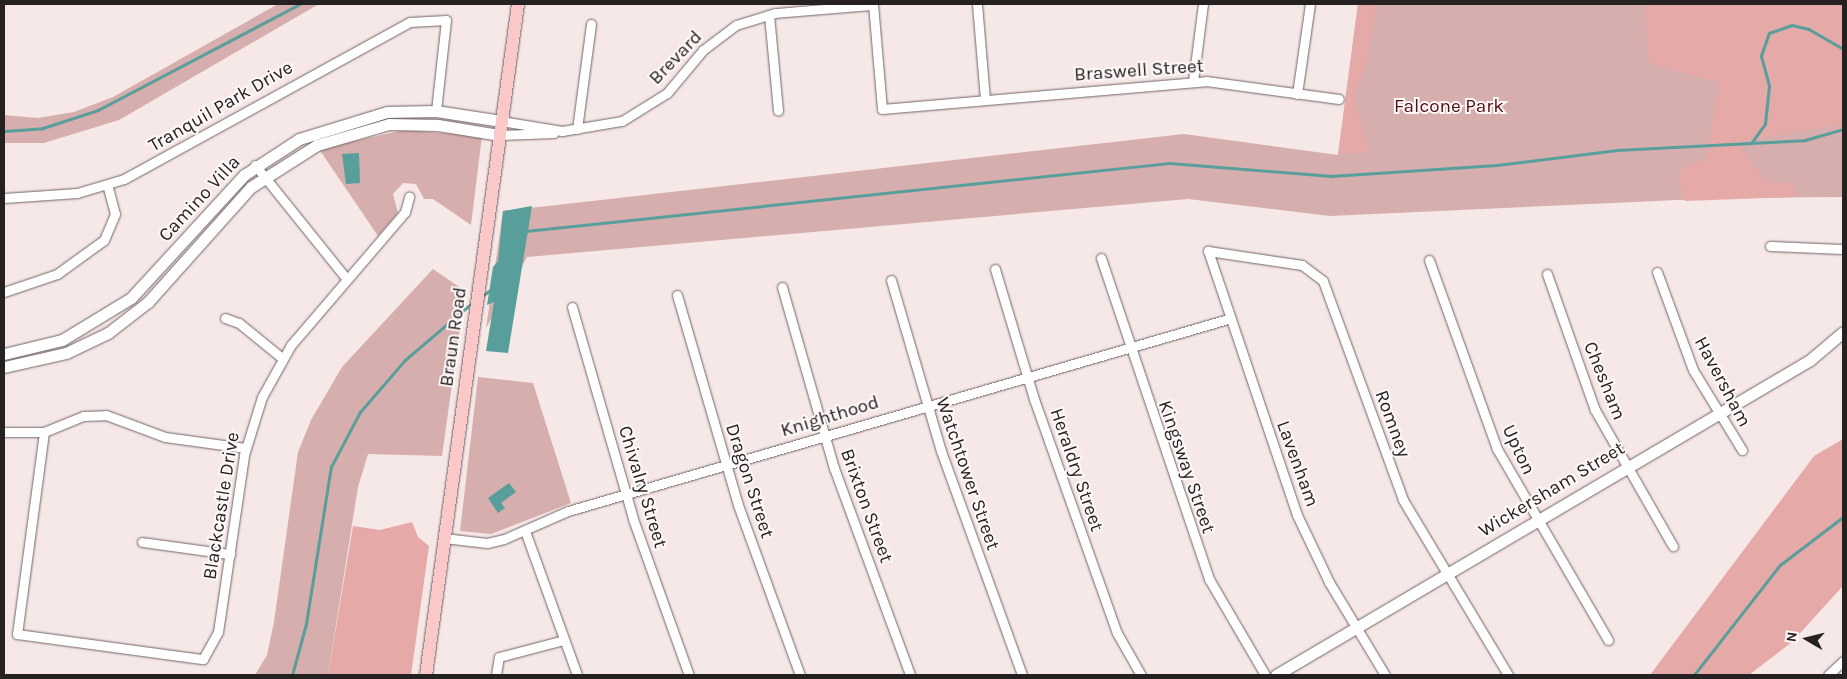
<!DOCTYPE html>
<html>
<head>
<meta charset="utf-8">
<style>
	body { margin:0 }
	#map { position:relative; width:1847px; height:679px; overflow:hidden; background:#f7e8e8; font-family:Karla,sans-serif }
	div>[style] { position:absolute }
	.green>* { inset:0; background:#d5aead }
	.forest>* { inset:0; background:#e5a9a8 }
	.water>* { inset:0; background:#589e9b }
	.stream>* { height:2.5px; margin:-1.25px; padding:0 1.25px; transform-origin:1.25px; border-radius:1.25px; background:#589e9b }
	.roads { filter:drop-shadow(0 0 1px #706463) drop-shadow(0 0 1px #706463) }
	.street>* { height:9px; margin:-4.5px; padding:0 4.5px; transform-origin:4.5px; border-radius:4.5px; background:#fff }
	.secondary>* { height:11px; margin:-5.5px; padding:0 5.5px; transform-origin:5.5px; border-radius:5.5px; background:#fff }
	.primary>* { height:12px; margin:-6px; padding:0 6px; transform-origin:6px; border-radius:6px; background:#fac8c8 }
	span { translate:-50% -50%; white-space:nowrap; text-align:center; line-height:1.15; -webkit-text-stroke:4px #fef8f7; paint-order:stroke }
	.street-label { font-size:19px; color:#262121 }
	.park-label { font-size:19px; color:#530d16 }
	.frame { position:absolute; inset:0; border:5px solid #262121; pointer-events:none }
	.north { position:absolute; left:1782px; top:614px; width:50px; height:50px; -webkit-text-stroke:4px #fef8f7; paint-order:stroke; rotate:278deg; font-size:14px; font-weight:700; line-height:20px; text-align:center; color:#262121 }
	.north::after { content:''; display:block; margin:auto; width:18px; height:22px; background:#262121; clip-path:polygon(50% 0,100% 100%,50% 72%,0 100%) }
</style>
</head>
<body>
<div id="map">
	<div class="green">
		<div style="clip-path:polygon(278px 4px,319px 4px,119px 120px,44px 143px,4px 143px,4px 115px,38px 118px,74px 112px,113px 97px)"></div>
		<div style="clip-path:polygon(1358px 4px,1843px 4px,1843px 197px,1722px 198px,1330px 216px,1188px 199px,527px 257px,486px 328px,503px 211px,1184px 134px,1338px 155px)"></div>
		<div style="clip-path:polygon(404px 130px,482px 136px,471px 225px,433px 199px,424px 199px,416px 184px,403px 183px,393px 194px,398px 213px,378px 236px,319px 149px)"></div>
		<div style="clip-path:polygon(433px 269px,465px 291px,442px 456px,368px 454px,358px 487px,328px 675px,255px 675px,267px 655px,274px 622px,298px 452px,311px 420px,342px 367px)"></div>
		<div style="clip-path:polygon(478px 377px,533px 383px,571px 503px,491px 534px,460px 531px)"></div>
	</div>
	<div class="forest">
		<div style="clip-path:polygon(1358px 4px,1376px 4px,1368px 57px,1354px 99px,1369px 152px,1338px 155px)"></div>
		<div style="clip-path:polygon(1644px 4px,1843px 4px,1843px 124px,1736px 142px,1767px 182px,1795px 183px,1796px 197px,1685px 201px,1678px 176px,1686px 166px,1706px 160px,1719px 83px,1649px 63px)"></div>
		<div style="clip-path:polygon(1843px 439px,1842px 587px,1792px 642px,1749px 675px,1650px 675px,1814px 456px)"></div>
		<div style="clip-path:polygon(412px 522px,418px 537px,429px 546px,411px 675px,328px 675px,353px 526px,380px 530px)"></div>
	</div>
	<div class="water">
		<div style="clip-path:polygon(359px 153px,360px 183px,346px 184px,342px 154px)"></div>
		<div style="clip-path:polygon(532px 206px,508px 353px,486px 351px,494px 302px,487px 305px,493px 267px,498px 261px,503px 211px)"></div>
		<div style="clip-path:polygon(509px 483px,516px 492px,501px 503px,505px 508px,498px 513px,488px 498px)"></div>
	</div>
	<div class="stream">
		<div style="left:4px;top:131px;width:39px;rotate:-4deg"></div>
		<div style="left:43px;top:128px;width:58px;rotate:-18.1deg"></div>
		<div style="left:98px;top:110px;width:228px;rotate:-27.7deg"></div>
		<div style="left:1752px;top:142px;width:22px;rotate:-54deg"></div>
		<div style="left:1765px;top:124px;width:38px;rotate:-84deg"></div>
		<div style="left:1769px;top:86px;width:31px;rotate:-105deg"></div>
		<div style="left:1761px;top:56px;width:24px;rotate:-71deg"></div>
		<div style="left:1769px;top:33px;width:24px;rotate:-19deg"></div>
		<div style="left:1792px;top:25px;width:17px;rotate:13deg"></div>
		<div style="left:1809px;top:29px;width:39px;rotate:30deg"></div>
		<div style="left:526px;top:231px;width:648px;rotate:-6.03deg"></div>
		<div style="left:1170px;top:163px;width:162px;rotate:4.6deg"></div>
		<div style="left:1331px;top:176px;width:166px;rotate:-3.8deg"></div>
		<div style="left:1497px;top:165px;width:121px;rotate:-7.1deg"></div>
		<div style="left:1617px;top:150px;width:188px;rotate:-3deg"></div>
		<div style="left:1805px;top:140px;width:40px;rotate:-16deg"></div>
		<div style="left:482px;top:296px;width:12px;rotate:-35deg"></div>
		<div style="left:292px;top:675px;width:53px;rotate:-74.6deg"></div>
		<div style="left:306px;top:624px;width:159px;rotate:-81deg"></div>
		<div style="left:331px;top:467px;width:62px;rotate:-62.2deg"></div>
		<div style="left:360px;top:412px;width:69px;rotate:-49.1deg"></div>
		<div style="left:405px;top:360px;width:88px;rotate:-40.4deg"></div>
		<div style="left:1694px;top:675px;width:140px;rotate:-52deg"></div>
		<div style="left:1780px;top:565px;width:79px;rotate:-37.3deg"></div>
	</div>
	<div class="roads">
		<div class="street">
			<div style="left:873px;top:4px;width:105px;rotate:85.1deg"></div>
			<div style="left:882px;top:109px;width:325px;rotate:-4.9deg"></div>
			<div style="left:1206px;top:81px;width:134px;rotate:7.7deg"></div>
			<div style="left:977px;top:4px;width:96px;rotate:85.2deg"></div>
			<div style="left:769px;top:15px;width:96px;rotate:84.6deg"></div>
			<div style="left:1193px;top:81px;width:78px;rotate:-82.6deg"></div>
			<div style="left:1297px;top:94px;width:91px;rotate:-81.8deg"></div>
			<div style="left:501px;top:121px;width:62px;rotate:9.3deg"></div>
			<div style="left:562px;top:131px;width:61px;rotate:-9.5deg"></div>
			<div style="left:622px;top:121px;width:53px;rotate:-31.9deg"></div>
			<div style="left:667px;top:93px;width:56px;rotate:-50.1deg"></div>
			<div style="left:703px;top:50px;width:41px;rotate:-37.1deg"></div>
			<div style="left:736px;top:25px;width:41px;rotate:-17.1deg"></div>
			<div style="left:775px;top:13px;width:98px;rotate:-4.7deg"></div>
			<div style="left:577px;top:129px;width:106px;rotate:-82.4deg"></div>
			<div style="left:500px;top:135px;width:54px;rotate:-2.1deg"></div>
			<div style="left:255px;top:165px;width:145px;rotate:51.2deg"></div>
			<div style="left:4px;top:198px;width:73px;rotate:-3.9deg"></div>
			<div style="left:77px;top:193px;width:49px;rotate:-16.6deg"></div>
			<div style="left:124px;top:179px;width:326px;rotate:-28.8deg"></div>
			<div style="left:410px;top:22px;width:36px;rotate:-3deg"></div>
			<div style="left:446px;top:20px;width:92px;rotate:96.3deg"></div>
			<div style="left:1770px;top:246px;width:73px;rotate:2.4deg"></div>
			<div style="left:1101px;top:258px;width:339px;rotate:71.4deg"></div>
			<div style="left:1209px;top:579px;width:111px;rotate:59.7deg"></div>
			<div style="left:1429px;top:260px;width:201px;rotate:70.2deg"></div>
			<div style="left:1497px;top:449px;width:221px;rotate:59.8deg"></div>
			<div style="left:995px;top:269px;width:136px;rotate:73.3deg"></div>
			<div style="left:1034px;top:399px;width:248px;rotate:70.5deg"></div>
			<div style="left:1117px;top:633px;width:48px;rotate:60.3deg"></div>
			<div style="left:1657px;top:272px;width:104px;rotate:69.8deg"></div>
			<div style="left:1693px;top:370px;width:94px;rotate:58.5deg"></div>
			<div style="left:1547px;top:274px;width:144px;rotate:70.6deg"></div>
			<div style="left:1595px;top:410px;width:157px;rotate:60.2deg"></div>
			<div style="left:891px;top:280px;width:178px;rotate:73.7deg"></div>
			<div style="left:941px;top:451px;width:238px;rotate:70.1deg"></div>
			<div style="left:782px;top:287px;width:188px;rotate:74deg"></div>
			<div style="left:834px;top:468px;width:221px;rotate:69.8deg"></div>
			<div style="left:4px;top:292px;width:56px;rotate:-18.8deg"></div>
			<div style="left:57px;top:274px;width:58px;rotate:-35.9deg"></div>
			<div style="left:104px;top:240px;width:28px;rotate:-67deg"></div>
			<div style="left:115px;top:214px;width:30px;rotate:-105deg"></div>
			<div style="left:677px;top:295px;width:219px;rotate:73.8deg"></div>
			<div style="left:738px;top:505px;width:181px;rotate:70deg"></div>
			<div style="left:572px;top:307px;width:221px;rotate:73.9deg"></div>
			<div style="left:633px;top:519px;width:166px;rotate:70.3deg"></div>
			<div style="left:225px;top:318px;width:15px;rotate:20deg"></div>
			<div style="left:239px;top:323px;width:55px;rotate:39.1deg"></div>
			<div style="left:4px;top:432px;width:40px"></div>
			<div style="left:44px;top:432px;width:42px;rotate:-22.3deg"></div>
			<div style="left:83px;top:416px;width:23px;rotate:-2deg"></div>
			<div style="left:106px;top:415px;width:63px;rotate:20.4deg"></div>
			<div style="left:165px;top:437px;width:81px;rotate:7.8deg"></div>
			<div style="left:44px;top:432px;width:204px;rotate:97.6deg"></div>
			<div style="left:17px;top:634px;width:188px;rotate:7.7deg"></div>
			<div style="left:203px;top:659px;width:31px;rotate:-61deg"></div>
			<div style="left:218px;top:632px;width:179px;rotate:-81.6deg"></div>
			<div style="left:244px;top:455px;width:61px;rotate:-72.8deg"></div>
			<div style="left:262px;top:397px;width:60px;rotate:-60.9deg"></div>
			<div style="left:291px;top:345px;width:175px;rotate:-49.4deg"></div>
			<div style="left:405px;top:212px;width:16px;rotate:-75deg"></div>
			<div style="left:525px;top:531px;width:153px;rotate:70.1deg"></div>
			<div style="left:444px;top:538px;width:43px;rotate:6.6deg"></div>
			<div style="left:487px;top:543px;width:17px;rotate:-13deg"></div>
			<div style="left:504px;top:539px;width:70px;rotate:-23.6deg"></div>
			<div style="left:568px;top:511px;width:687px;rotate:-16.22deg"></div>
			<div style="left:142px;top:542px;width:89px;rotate:7.8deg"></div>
			<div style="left:496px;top:675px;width:18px;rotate:-81deg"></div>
			<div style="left:499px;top:657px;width:67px;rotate:-14.7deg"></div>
			<div style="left:1385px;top:675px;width:109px;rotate:-121.1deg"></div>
			<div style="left:1329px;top:582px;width:74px;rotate:-115.5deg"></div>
			<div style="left:1297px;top:515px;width:279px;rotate:-108.6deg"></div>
			<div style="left:1208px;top:251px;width:95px;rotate:8.5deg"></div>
			<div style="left:1302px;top:265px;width:26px;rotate:37deg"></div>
			<div style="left:1323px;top:281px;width:233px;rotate:69.9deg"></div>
			<div style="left:1403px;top:500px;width:204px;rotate:59deg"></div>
			<div style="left:1828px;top:675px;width:21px;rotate:-43deg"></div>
		</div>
		<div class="secondary">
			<div style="left:4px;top:354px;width:60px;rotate:-13.6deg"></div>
			<div style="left:62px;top:340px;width:81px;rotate:-31.3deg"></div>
			<div style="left:131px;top:298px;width:167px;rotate:-47.4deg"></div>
			<div style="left:244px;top:175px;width:66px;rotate:-33.2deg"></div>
			<div style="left:299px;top:139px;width:92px;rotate:-17.1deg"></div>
			<div style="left:387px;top:112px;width:49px;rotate:-1.2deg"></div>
			<div style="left:436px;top:111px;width:66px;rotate:8.7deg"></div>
			<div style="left:4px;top:367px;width:64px;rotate:-12.7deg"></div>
			<div style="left:66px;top:353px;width:47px;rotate:-25.5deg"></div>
			<div style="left:108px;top:333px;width:51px;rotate:-37.8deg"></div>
			<div style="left:148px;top:302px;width:154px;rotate:-48.2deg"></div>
			<div style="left:251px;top:187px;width:78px;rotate:-32.5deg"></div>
			<div style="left:317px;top:145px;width:75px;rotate:-16.3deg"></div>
			<div style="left:389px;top:124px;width:49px;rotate:1.2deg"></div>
			<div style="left:438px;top:125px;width:63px;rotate:9.2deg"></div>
			<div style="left:1276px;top:675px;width:620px;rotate:-30.54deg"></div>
			<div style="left:1810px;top:360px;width:43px;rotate:-40.3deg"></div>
		</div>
		<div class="primary">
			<div style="left:426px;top:675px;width:677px;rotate:-82.19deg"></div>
		</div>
	</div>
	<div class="street-label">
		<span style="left:676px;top:58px;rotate:-46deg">Brevard</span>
		<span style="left:1139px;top:71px;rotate:-4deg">Braswell Street</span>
		<span style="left:221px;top:107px;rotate:-30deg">Tranquil Park Drive</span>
		<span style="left:200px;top:199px;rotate:-47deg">Camino Villa</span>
		<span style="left:454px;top:337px;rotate:-82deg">Braun Road</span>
		<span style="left:1604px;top:381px;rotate:68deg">Chesham</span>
		<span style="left:1722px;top:382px;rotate:62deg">Haversham</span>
		<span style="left:830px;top:417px;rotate:-17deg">Knighthood</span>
		<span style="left:1392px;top:424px;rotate:70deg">Romney</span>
		<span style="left:1518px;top:450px;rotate:65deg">Upton</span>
		<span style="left:1297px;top:464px;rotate:70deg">Lavenham</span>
		<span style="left:1186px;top:467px;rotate:71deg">Kingsway Street</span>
		<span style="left:1076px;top:470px;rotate:71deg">Heraldry Street</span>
		<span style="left:967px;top:474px;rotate:71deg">Watchtower Street</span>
		<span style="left:749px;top:481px;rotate:72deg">Dragon Street</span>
		<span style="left:642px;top:487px;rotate:73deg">Chivalry Street</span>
		<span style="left:1552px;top:490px;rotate:-31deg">Wickersham Street</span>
		<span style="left:222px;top:506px;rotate:-81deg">Blackcastle Drive</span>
		<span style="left:866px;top:506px;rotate:70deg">Brixton Street</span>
	</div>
	<div class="park-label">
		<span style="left:1449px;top:107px">Falcone Park</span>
	</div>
	<div class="frame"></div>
	<div class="north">N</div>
</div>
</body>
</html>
